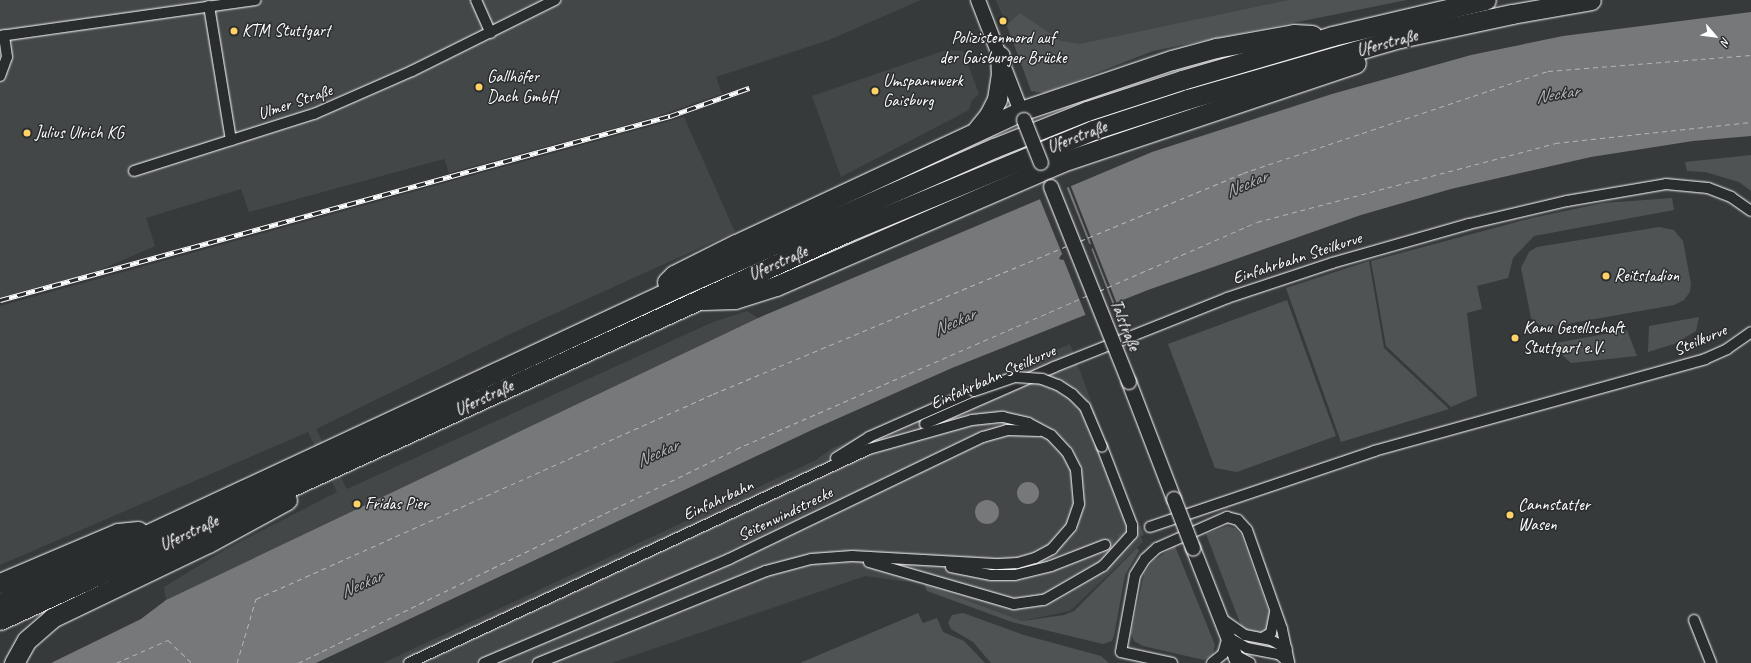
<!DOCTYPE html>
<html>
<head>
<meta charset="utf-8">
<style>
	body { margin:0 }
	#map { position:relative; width:1751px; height:663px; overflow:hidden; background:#373a3b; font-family:Caveat,sans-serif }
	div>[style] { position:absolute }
	.built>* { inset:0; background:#444748 }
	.green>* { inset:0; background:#505354 }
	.water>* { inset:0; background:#767879 }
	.round { border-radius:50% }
	.pier>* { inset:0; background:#373a3b }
	.ferry>* { height:1px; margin-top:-0.5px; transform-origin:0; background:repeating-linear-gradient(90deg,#b4b5b5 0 5px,transparent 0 9px) }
	.street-tunnel>* { height:10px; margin-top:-5px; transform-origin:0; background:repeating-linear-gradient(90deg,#4b4e4f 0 10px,transparent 0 15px) }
	.roads { filter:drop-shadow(0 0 1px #fff) drop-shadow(0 0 1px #fff) }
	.street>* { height:10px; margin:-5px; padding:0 5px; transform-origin:5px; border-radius:5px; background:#2a2d2e }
	.secondary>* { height:14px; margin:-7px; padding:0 7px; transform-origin:7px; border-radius:7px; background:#2a2d2e }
	.highway>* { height:19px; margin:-9.5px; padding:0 9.5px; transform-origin:9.5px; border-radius:9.5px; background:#2a2d2e }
	.rail>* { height:4.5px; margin-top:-2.25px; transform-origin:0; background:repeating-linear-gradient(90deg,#2a2d2e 0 9px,#fff 0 18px); box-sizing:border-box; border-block:1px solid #fff }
	.bridges { filter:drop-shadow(0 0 1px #fff) drop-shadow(0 0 1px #fff) }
	.street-bridge>* { height:10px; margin:-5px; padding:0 5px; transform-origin:5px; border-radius:5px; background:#2a2d2e }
	.secondary-bridge>* { height:14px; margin:-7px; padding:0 7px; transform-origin:7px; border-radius:7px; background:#2a2d2e }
	.dots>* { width:11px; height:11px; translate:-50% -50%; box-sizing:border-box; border:2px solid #2a2d2e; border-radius:50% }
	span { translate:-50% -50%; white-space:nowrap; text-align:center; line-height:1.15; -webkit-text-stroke:3px #2a2d2e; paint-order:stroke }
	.poi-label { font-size:17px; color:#fff }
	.left { translate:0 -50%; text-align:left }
	.street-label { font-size:17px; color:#fff }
	.water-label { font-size:18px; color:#b4b5b5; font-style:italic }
	.north { position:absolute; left:1695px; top:16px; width:40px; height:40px; -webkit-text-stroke:3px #2a2d2e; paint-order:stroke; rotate:118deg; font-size:11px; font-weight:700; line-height:16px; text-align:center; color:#fff }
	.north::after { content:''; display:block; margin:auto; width:14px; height:18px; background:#fff; clip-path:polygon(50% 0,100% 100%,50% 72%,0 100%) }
</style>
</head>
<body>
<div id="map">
	<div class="built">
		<div style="clip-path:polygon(0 0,921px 0,829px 40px,716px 77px,722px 94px,652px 118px,449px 173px,444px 159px,249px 212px,241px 189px,146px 218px,155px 246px,86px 276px,87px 279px,0 302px)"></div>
		<div style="clip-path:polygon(996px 0,1397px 0,1150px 50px,1032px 90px)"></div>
		<div style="clip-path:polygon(946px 50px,963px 51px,979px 94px,972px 100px,969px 110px,841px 177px,812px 96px)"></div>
		<div style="clip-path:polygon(684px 117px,735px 232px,525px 327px,316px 429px,347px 489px,713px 322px,747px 311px,758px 318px,166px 600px,164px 587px,228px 548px,337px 492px,308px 432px,0 565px,0 306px)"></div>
		<div style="clip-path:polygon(1070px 344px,1143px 542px,1070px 611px,1022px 621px,924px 584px,865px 576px,612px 663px,383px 663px,816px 460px,831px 449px)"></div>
	</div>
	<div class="green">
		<div style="clip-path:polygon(1289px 0,1407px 0,1153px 51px,1045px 93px,1031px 91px,1007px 25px,1020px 13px,1061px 41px,1080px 44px)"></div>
		<div style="clip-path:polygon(1751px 155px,1751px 191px,1739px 182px,1705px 172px,1687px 171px,1685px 162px)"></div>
		<div style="clip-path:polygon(1672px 198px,1674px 210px,1534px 236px,1513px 258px,1508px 278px,1477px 286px,1482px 309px,1467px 313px,1477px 396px,1451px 407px,1386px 346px,1371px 261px,1532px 218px,1603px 203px)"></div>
		<div style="clip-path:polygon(1659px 227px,1674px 230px,1683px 241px,1691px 284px,1690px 292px,1684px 300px,1674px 305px,1550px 327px,1541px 326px,1531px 318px,1521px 268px,1529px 252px,1537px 247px)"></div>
		<div style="clip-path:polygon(1369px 261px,1384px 348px,1449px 409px,1341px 442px,1286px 288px)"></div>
		<div style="clip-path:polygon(1287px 300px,1336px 436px,1237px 472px,1215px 468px,1168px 344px)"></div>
		<div style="clip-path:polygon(1699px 317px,1696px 331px,1674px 344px,1648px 352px,1649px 326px)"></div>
		<div style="clip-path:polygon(1627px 330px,1637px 356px,1571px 363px,1550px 344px)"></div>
		<div style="clip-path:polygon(1227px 526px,1235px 528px,1241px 535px,1269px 612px,1271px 618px,1268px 628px,1259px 635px,1253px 635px,1242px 628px,1206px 534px)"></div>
		<div style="clip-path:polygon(1175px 546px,1215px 645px,1213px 654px,1204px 660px,1143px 646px,1134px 641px,1131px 634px,1144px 574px,1153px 561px)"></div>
		<div style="clip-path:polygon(1137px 548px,1139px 551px,1125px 575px,1114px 636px,1112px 641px,1103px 644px,1012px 622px,927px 591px,924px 584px,1022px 621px,1064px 615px,1074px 611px)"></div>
		<div style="clip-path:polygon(918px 613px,923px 623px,937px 618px,943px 632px,964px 641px,985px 663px,800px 663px)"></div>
		<div style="clip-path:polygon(963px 613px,1024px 635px,1101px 656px,1109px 663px,991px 663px,973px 642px,951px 629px,948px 623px,952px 615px)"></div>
	</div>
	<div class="water">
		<div style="clip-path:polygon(evenodd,1751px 12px,1751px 136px,1693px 141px,1591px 157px,1451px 189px,1361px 215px,1148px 290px,952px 368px,814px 429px,316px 663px,51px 663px,141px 619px,166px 600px,758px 318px,1152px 152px,1332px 94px,1471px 55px,1563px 36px,1751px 12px,1090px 244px,1094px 245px,1092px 249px,1063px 260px,1059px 259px,1061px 255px,1090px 244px)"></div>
		<div class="round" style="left:1017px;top:482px;width:22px;height:22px"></div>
		<div class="round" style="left:975px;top:500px;width:24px;height:24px"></div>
	</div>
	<div class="pier">
		<div style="clip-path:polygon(1070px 184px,1117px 304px,1115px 305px,1068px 185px)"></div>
		<div style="clip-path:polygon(1066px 186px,1090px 246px,1063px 256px,1039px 197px)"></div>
		<div style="clip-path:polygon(1091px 248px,1113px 305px,1086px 316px,1063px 258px)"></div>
	</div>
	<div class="ferry">
		<div style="left:1080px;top:241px;width:177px;rotate:-22.6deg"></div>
		<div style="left:1243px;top:173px;width:322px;rotate:-18.5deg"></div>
		<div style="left:1548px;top:71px;width:204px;rotate:-4.5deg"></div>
		<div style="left:1099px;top:291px;width:172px;rotate:-23.6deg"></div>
		<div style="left:1257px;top:222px;width:308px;rotate:-14.8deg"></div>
		<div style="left:1555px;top:143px;width:197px;rotate:-6.1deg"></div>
		<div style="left:116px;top:663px;width:57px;rotate:-23.9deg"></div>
		<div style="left:168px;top:640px;width:33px;rotate:44deg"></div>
		<div style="left:237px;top:663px;width:67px;rotate:-73.5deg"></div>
		<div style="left:256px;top:599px;width:501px;rotate:-24.16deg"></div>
		<div style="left:713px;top:394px;width:384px;rotate:-22.7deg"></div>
		<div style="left:298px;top:663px;width:487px;rotate:-26deg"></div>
		<div style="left:736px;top:449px;width:383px;rotate:-23.6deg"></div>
	</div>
	<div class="street-tunnel">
		<div style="left:1105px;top:545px;width:48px;rotate:-21.8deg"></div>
	</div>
	<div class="roads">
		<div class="street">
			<div style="left:476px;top:0;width:36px;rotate:66deg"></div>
			<div style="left:209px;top:6px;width:136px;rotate:80.7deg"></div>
			<div style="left:0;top:36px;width:258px;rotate:-8deg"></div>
			<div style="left:0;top:76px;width:20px;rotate:-70deg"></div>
			<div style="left:7px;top:57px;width:22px;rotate:-98deg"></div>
			<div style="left:134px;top:171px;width:189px;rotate:-17.6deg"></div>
			<div style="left:314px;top:114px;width:107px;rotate:-23.7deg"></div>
			<div style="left:412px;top:71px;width:160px;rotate:-26.4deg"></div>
			<div style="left:925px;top:424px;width:141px;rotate:-23.8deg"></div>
			<div style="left:1054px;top:367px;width:186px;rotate:-21.7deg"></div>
			<div style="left:1227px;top:298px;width:111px;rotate:-18.4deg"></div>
			<div style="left:1332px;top:263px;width:142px;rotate:-15.9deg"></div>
			<div style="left:1469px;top:224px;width:101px;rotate:-13.2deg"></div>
			<div style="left:1567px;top:201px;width:100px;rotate:-9.7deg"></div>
			<div style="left:1666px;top:184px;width:42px;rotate:5.4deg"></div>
			<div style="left:1708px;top:188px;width:25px;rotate:21deg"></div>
			<div style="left:1731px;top:197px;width:24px;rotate:35deg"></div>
			<div style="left:836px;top:458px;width:39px;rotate:-32deg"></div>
			<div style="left:869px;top:437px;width:115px;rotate:-23.7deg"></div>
			<div style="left:1150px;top:527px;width:237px;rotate:-18.7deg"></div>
			<div style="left:1374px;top:451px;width:344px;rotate:-15.5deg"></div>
			<div style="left:1705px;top:359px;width:24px;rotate:-24deg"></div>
			<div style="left:1727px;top:349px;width:29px;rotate:-35deg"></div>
			<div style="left:869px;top:562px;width:151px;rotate:16.2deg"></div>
			<div style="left:1014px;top:604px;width:30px;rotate:-8deg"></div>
			<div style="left:1044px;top:600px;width:68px;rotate:-30deg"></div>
			<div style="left:1103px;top:566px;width:43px;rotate:-47.8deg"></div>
			<div style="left:1132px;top:534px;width:9px;rotate:-90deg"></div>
			<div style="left:1132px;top:525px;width:84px;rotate:-111deg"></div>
			<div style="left:951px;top:567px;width:41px;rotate:11.3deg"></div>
			<div style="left:991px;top:575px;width:24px"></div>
			<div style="left:1015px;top:575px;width:37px;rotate:-14deg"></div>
			<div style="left:1051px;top:566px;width:58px;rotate:-21.3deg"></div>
			<div style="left:1222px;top:619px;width:28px;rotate:35deg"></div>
			<div style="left:1245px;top:635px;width:26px;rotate:11deg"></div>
			<div style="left:1271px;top:640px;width:18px;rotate:29deg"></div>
			<div style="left:1694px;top:620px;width:46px;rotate:68.4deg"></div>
			<div style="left:1262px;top:638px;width:10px;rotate:-29deg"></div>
			<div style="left:1271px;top:633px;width:21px;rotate:-79deg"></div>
			<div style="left:1234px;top:658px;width:3px;rotate:-72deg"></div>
			<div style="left:1235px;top:655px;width:17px;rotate:28deg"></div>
			<div style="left:409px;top:663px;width:507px;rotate:-24.95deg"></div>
			<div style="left:869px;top:449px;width:107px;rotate:-15.7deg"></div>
			<div style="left:972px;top:420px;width:31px;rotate:-6deg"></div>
			<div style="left:1003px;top:417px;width:26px;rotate:13deg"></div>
			<div style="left:1028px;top:423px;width:26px;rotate:28deg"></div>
			<div style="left:1051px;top:435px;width:23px;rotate:47deg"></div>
			<div style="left:1067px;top:452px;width:20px;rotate:63deg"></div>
			<div style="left:1076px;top:470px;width:34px;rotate:85deg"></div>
			<div style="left:1079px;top:504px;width:24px;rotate:109deg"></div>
			<div style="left:1071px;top:527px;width:29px;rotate:131deg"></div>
			<div style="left:1052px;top:549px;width:19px;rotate:152deg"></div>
			<div style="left:1035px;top:558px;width:19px;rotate:164deg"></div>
			<div style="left:1017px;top:563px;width:22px;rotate:177deg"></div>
			<div style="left:995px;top:564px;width:143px;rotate:-176.8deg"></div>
			<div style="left:852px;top:556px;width:41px;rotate:175.8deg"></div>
			<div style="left:811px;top:559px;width:47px;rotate:165.1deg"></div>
			<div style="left:766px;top:571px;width:246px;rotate:158deg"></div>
			<div style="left:484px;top:663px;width:266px;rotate:-23deg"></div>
			<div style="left:729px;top:559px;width:282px;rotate:-25.7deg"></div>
			<div style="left:983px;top:437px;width:25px;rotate:-16deg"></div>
			<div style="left:1007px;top:430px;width:32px;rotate:2deg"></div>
			<div style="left:1172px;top:663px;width:52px;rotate:-167.8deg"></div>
			<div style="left:1121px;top:652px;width:78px;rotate:-79.7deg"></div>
			<div style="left:1135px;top:575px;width:19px;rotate:-58deg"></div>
			<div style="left:1145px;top:559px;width:16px;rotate:-43deg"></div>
			<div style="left:1157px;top:548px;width:77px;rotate:-23.9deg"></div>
			<div style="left:1227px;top:517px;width:11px;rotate:15deg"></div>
			<div style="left:1238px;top:520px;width:13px;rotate:48deg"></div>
			<div style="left:1247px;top:530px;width:105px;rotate:70.5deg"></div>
			<div style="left:1282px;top:629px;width:35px;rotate:78deg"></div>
			<div style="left:1212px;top:663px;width:14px;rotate:-39deg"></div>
			<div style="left:1223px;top:654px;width:18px;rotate:-74deg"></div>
			<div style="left:1228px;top:637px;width:22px;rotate:30deg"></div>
			<div style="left:1247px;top:648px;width:33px;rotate:11deg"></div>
			<div style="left:1279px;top:654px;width:13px;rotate:42deg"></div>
		</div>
		<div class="secondary">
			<div style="left:978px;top:0;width:128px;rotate:68.9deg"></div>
			<div style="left:1129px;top:382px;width:125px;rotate:69deg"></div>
			<div style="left:1193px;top:548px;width:123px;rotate:68.6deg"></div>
		</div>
		<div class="highway">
			<div style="left:977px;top:130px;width:19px;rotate:-51deg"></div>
			<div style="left:989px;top:115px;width:18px;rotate:-63deg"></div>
			<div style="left:997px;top:99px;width:24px;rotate:-81deg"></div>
			<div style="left:1001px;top:75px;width:19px;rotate:-93deg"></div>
			<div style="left:667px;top:282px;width:10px;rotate:-45deg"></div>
			<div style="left:674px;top:275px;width:69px;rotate:-26.6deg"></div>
			<div style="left:736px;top:244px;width:315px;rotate:-25deg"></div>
			<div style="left:1021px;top:111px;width:159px;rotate:-18.7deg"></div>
			<div style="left:1172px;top:60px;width:46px;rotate:-15.3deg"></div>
			<div style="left:1216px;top:48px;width:79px;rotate:-10.2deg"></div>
			<div style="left:1294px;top:34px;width:18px;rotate:3deg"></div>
			<div style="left:703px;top:300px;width:32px;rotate:-2deg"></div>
			<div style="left:735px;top:299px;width:43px;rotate:-17.6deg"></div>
			<div style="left:776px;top:286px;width:312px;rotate:-23.4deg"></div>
			<div style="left:1062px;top:162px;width:310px;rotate:-18.6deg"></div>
			<div style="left:0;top:583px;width:128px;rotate:-23deg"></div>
			<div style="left:118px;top:533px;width:20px;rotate:-6deg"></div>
			<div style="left:0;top:603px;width:753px;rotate:-24.97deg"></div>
			<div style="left:683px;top:285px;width:340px;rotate:-23.8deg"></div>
			<div style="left:994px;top:148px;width:100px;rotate:-21.7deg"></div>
			<div style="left:1087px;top:111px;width:100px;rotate:-18.1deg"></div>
			<div style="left:1182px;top:80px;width:156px;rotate:-16.3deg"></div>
			<div style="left:1332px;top:36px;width:158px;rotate:-13.2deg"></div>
			<div style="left:0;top:620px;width:932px;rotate:-24.61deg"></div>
			<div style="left:847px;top:232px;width:266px;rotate:-22.5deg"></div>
			<div style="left:1093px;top:130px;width:100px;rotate:-18.1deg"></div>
			<div style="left:1188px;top:99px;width:221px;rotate:-16.1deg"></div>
			<div style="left:1400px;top:38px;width:115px;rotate:-12.1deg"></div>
			<div style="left:1512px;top:14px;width:80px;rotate:-10deg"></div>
			<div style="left:14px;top:663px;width:26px;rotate:-61deg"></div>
			<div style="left:27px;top:640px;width:33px;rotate:-41deg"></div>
			<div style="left:52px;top:618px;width:173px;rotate:-25.7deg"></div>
			<div style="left:208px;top:543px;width:90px;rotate:-28.6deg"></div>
		</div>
	</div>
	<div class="rail">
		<div style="left:0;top:300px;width:695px;rotate:-15.36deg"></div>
		<div style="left:670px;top:116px;width:84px;rotate:-19.5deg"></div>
	</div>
	<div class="bridges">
		<div class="street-bridge">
			<div style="left:974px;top:391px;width:43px;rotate:-18.9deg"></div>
			<div style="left:1015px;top:377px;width:27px;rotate:4deg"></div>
			<div style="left:1042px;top:379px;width:17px;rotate:21deg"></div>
			<div style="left:1058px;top:385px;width:17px;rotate:33deg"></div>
			<div style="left:1072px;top:394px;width:18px;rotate:45deg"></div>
			<div style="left:1085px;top:407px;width:43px;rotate:67deg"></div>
		</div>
		<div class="secondary-bridge">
			<div style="left:1024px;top:120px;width:46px;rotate:68.4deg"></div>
			<div style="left:1051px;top:187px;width:210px;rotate:68.2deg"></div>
			<div style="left:1174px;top:499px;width:53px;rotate:68.8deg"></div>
		</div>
	</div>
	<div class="dots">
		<div style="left:1003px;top:21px;background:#ffd166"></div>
		<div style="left:234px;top:31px;background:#ffd166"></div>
		<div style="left:479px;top:87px;background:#ffd166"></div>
		<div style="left:875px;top:91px;background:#ffd166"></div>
		<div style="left:27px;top:133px;background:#ffd166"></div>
		<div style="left:1606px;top:276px;background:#ffd166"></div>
		<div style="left:1515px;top:338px;background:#ffd166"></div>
		<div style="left:357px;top:504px;background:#ffd166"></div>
		<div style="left:1510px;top:515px;background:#ffd166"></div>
	</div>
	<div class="poi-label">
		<span class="left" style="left:242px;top:31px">KTM Stuttgart</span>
		<span style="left:1003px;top:48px">Polizistenmord auf<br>der Gaisburger Brücke</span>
		<span class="left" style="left:487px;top:87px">Gallhöfer<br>Dach GmbH</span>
		<span class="left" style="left:883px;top:91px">Umspannwerk<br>Gaisburg</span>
		<span class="left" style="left:35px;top:133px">Julius Ulrich KG</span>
		<span class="left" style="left:1614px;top:276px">Reitstadion</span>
		<span class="left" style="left:1523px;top:338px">Kanu Gesellschaft<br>Stuttgart e.V.</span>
		<span class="left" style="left:365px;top:504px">Fridas Pier</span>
		<span class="left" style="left:1518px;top:515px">Cannstatter<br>Wasen</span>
	</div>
	<div class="street-label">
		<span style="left:1387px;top:43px;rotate:-15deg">Uferstraße</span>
		<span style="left:295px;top:102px;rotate:-19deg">Ulmer Straße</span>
		<span style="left:1077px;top:137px;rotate:-21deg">Uferstraße</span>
		<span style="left:1297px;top:258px;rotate:-18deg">Einfahrbahn Steilkurve</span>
		<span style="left:778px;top:263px;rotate:-24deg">Uferstraße</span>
		<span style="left:1125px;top:325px;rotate:68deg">Talstraße</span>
		<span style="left:1700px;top:340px;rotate:-23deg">Steilkurve</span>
		<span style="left:993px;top:377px;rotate:-24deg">Einfahrbahn Steilkurve</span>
		<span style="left:484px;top:398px;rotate:-25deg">Uferstraße</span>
		<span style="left:718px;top:500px;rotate:-25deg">Einfahrbahn</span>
		<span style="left:785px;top:514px;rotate:-26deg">Seitenwindstrecke</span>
		<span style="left:189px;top:533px;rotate:-25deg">Uferstraße</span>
	</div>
	<div class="water-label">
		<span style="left:1557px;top:94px;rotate:-9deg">Neckar</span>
		<span style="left:1246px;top:184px;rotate:-23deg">Neckar</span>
		<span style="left:954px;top:322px;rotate:-24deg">Neckar</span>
		<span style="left:657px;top:453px;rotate:-24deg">Neckar</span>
		<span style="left:361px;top:584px;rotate:-24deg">Neckar</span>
	</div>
	<div class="north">N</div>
</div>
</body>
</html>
